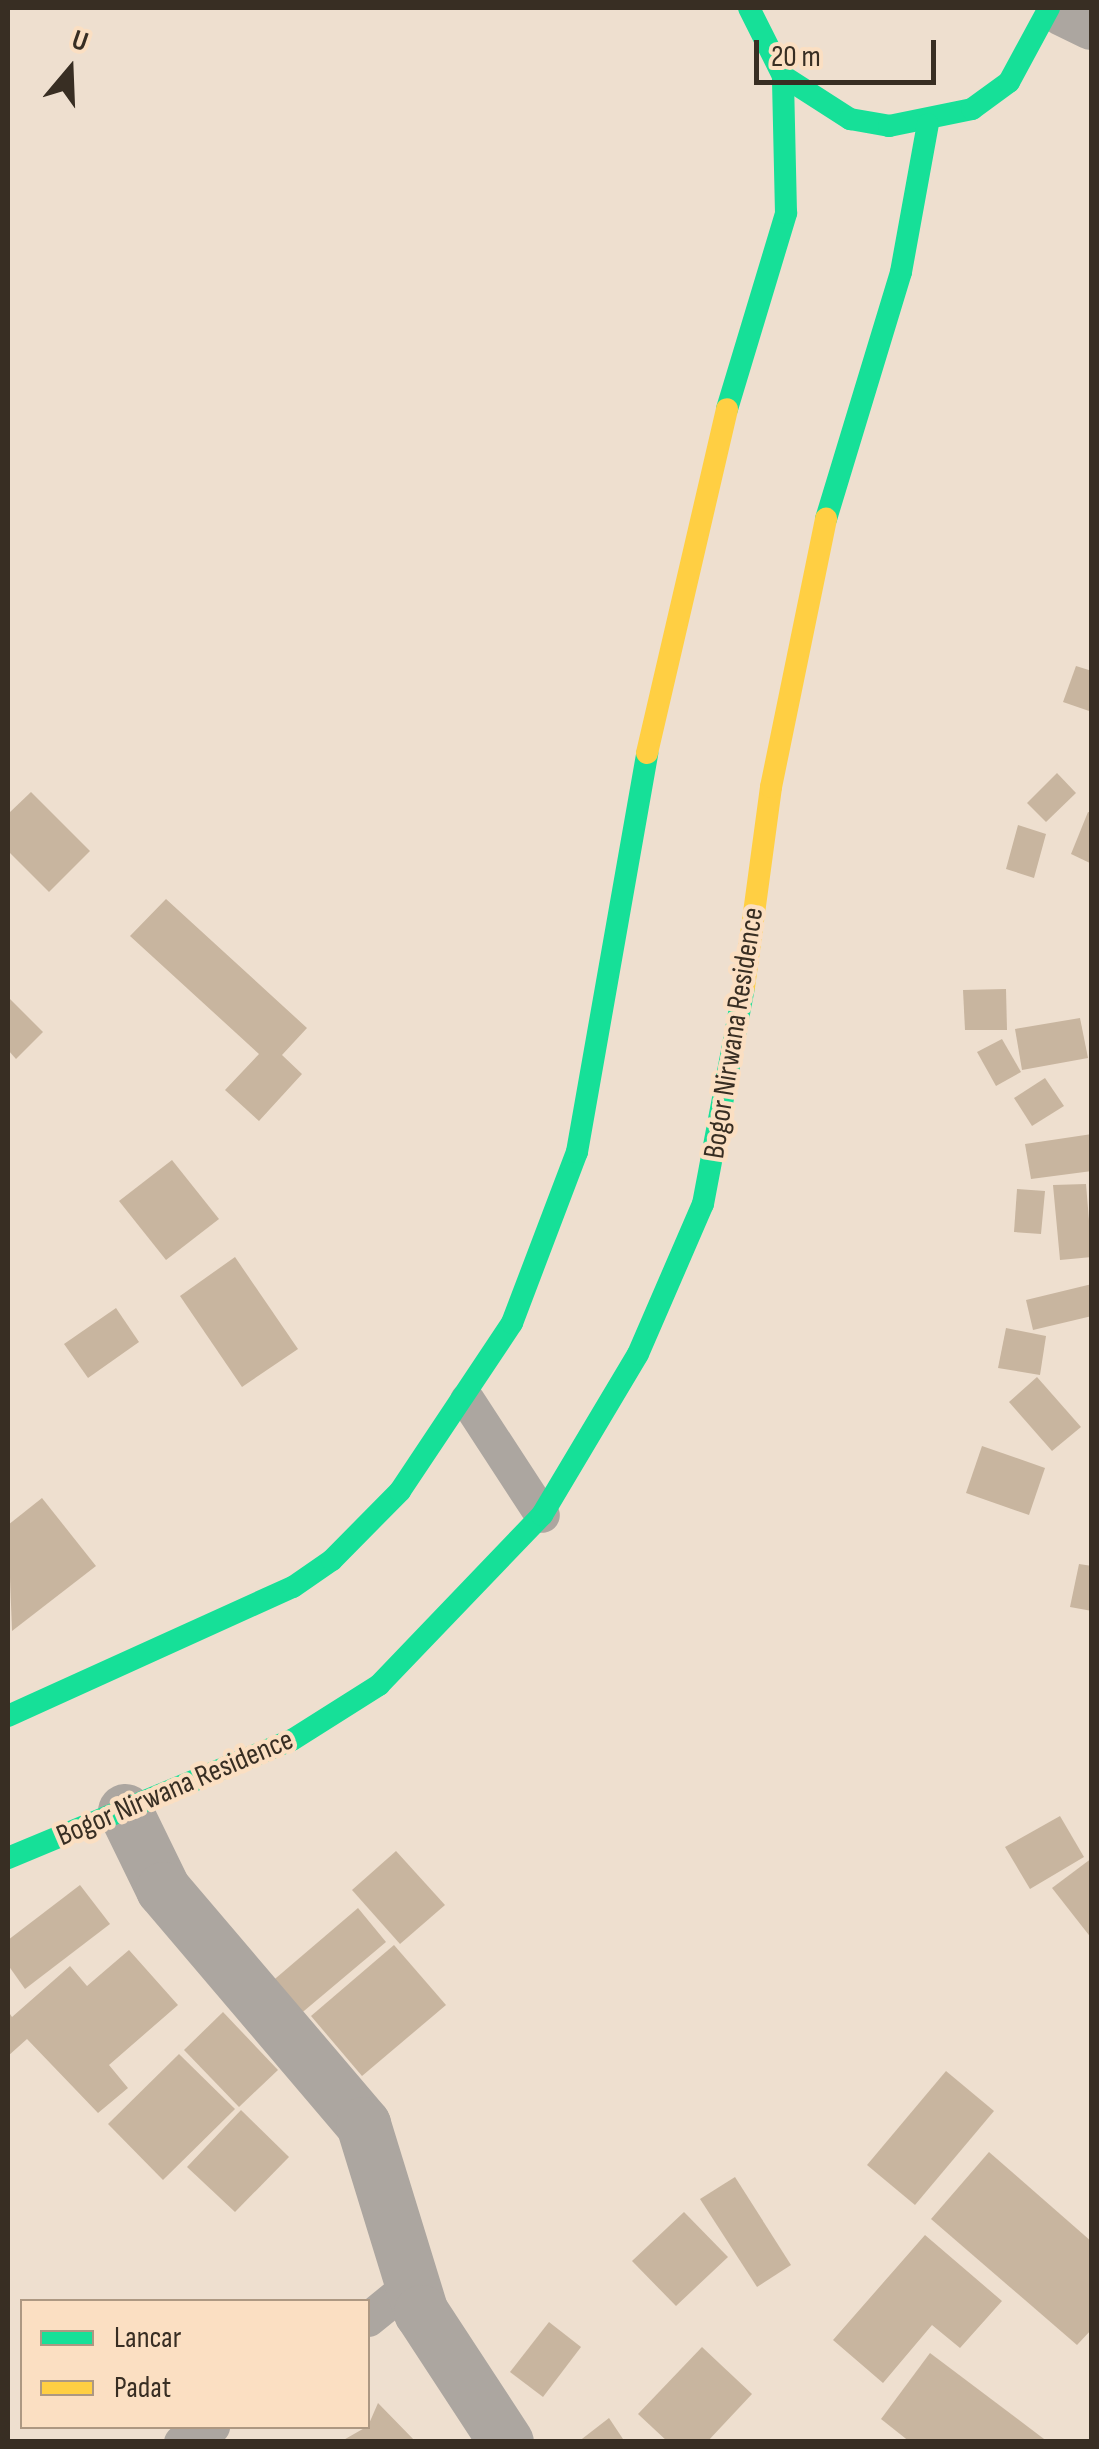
<!DOCTYPE html>
<html>
<head>
<meta charset="utf-8">
<style>
	body { margin:0 }
	#map { position:relative; width:1099px; height:2449px; overflow:hidden; background:#eedfcf; font-family:"Sofia Sans Condensed",sans-serif }
	div>[style] { position:absolute }
	.building>* { inset:0; background:#c8b59f }
	.lane>* { height:35px; margin:-17.5px; padding:0 17.5px; transform-origin:17.5px; border-radius:17.5px; background:#aca6a0 }
	.street>* { height:55px; margin:-27.5px; padding:0 27.5px; transform-origin:27.5px; border-radius:27.5px; background:#aca6a0 }
	.fast>* { height:22px; margin:-11px; padding:0 11px; transform-origin:11px; border-radius:11px; background:#16e098 }
	.slow>* { height:22px; margin:-11px; padding:0 11px; transform-origin:11px; border-radius:11px; background:#ffcf43 }
	span { translate:-50% -50%; white-space:nowrap; text-align:center; line-height:1.15; -webkit-text-stroke:9px #fbdfc2; paint-order:stroke }
	.street-label { font-size:30px; color:#382e23 }
	.frame { position:absolute; inset:0; border:10px solid #382e23; pointer-events:none }
	.legend { position:absolute; left:20px; top:2299px; width:350px; height:130px; box-sizing:border-box; background:#fbdfc2; border:2px solid #ad9882; margin:0; padding:12px 18px; list-style:none; font-size:30px; color:#382e23 }
	.legend li { display:flex; align-items:center; gap:20px; height:50px }
	.legend b { width:50px; border:2px solid #ad9882 }
	.north { position:absolute; left:20px; top:20px; width:100px; height:100px; -webkit-text-stroke:8px #fbdfc2; paint-order:stroke; rotate:19deg; font-size:28px; font-weight:700; line-height:40px; text-align:center; color:#382e23 }
	.north::after { content:''; display:block; margin:auto; width:35px; height:45px; background:#382e23; clip-path:polygon(50% 0,100% 100%,50% 72%,0 100%) }
	.scale { position:absolute; left:754px; top:40px; width:182px; height:45px; box-sizing:border-box; border:5px solid #382e23; border-top:0; padding-left:12px; font-size:30px; line-height:35px; white-space:nowrap; color:#382e23; -webkit-text-stroke:8px #fbdfc2; paint-order:stroke }
</style>
</head>
<body>
<div id="map">
	<div class="building">
		<div style="clip-path:polygon(1076px 666px,1092px 671px,1092px 712px,1063px 702px)"></div>
		<div style="clip-path:polygon(1057px 773px,1076px 793px,1046px 822px,1027px 803px)"></div>
		<div style="clip-path:polygon(31px 792px,90px 851px,49px 892px,8px 851px,8px 814px)"></div>
		<div style="clip-path:polygon(1088px 812px,1092px 813px,1092px 864px,1071px 854px)"></div>
		<div style="clip-path:polygon(1018px 825px,1046px 834px,1034px 878px,1006px 869px)"></div>
		<div style="clip-path:polygon(166px 899px,307px 1028px,282px 1055px,302px 1074px,259px 1121px,225px 1090px,259px 1054px,130px 936px)"></div>
		<div style="clip-path:polygon(1006px 989px,1007px 1030px,965px 1030px,963px 990px)"></div>
		<div style="clip-path:polygon(8px 997px,43px 1032px,16px 1059px,8px 1050px)"></div>
		<div style="clip-path:polygon(1080px 1018px,1088px 1058px,1022px 1070px,1015px 1029px)"></div>
		<div style="clip-path:polygon(1002px 1039px,1021px 1072px,996px 1086px,977px 1052px)"></div>
		<div style="clip-path:polygon(1045px 1078px,1064px 1106px,1032px 1126px,1014px 1098px)"></div>
		<div style="clip-path:polygon(1092px 1134px,1092px 1171px,1031px 1179px,1025px 1144px)"></div>
		<div style="clip-path:polygon(172px 1160px,219px 1219px,166px 1260px,119px 1201px)"></div>
		<div style="clip-path:polygon(1086px 1184px,1092px 1257px,1060px 1260px,1053px 1185px)"></div>
		<div style="clip-path:polygon(1017px 1189px,1045px 1191px,1041px 1234px,1014px 1232px)"></div>
		<div style="clip-path:polygon(235px 1257px,298px 1349px,242px 1387px,180px 1296px)"></div>
		<div style="clip-path:polygon(1092px 1284px,1092px 1316px,1033px 1330px,1026px 1300px)"></div>
		<div style="clip-path:polygon(116px 1308px,139px 1342px,88px 1378px,64px 1344px)"></div>
		<div style="clip-path:polygon(1006px 1328px,1046px 1336px,1040px 1375px,998px 1368px)"></div>
		<div style="clip-path:polygon(1037px 1377px,1081px 1427px,1052px 1451px,1009px 1402px)"></div>
		<div style="clip-path:polygon(982px 1446px,1045px 1468px,1029px 1515px,966px 1493px)"></div>
		<div style="clip-path:polygon(42px 1498px,96px 1566px,12px 1631px,8px 1525px)"></div>
		<div style="clip-path:polygon(1079px 1564px,1092px 1566px,1092px 1611px,1070px 1607px)"></div>
		<div style="clip-path:polygon(1060px 1816px,1084px 1857px,1030px 1889px,1005px 1847px)"></div>
		<div style="clip-path:polygon(396px 1851px,445px 1905px,400px 1944px,352px 1890px)"></div>
		<div style="clip-path:polygon(1092px 1858px,1092px 1939px,1052px 1888px)"></div>
		<div style="clip-path:polygon(80px 1885px,110px 1924px,25px 1989px,8px 1965px,8px 1940px)"></div>
		<div style="clip-path:polygon(358px 1908px,386px 1942px,298px 2016px,269px 1984px)"></div>
		<div style="clip-path:polygon(394px 1945px,446px 2005px,362px 2076px,311px 2016px)"></div>
		<div style="clip-path:polygon(129px 1950px,178px 2005px,109px 2065px,128px 2088px,98px 2113px,27px 2039px,8px 2056px,8px 2011px,12px 2017px,70px 1966px,87px 1986px)"></div>
		<div style="clip-path:polygon(223px 2012px,278px 2070px,239px 2107px,184px 2050px)"></div>
		<div style="clip-path:polygon(179px 2054px,235px 2109px,163px 2180px,108px 2124px)"></div>
		<div style="clip-path:polygon(946px 2071px,994px 2111px,915px 2205px,867px 2165px)"></div>
		<div style="clip-path:polygon(241px 2110px,289px 2157px,235px 2212px,187px 2167px)"></div>
		<div style="clip-path:polygon(989px 2152px,1092px 2242px,1092px 2329px,1077px 2345px,931px 2219px)"></div>
		<div style="clip-path:polygon(735px 2177px,791px 2265px,757px 2287px,700px 2199px)"></div>
		<div style="clip-path:polygon(684px 2212px,728px 2257px,676px 2306px,632px 2261px)"></div>
		<div style="clip-path:polygon(925px 2235px,1002px 2301px,960px 2348px,932px 2325px,883px 2383px,833px 2340px)"></div>
		<div style="clip-path:polygon(549px 2322px,581px 2347px,543px 2397px,510px 2372px)"></div>
		<div style="clip-path:polygon(702px 2347px,752px 2394px,707px 2442px,668px 2442px,638px 2414px)"></div>
		<div style="clip-path:polygon(930px 2353px,1048px 2442px,910px 2442px,881px 2419px)"></div>
		<div style="clip-path:polygon(378px 2403px,416px 2442px,340px 2442px,368px 2426px)"></div>
		<div style="clip-path:polygon(609px 2418px,625px 2442px,578px 2442px)"></div>
	</div>
	<div class="lane">
		<div style="left:467px;top:1400px;width:137px;rotate:56.9deg"></div>
		<div style="left:368px;top:2319px;width:55px;rotate:-39.1deg"></div>
		<div style="left:181px;top:2442px;width:35px;rotate:-27deg"></div>
	</div>
	<div class="street">
		<div style="left:1063px;top:8px;width:32px;rotate:26deg"></div>
		<div style="left:125px;top:1811px;width:87px;rotate:64deg"></div>
		<div style="left:163px;top:1889px;width:309px;rotate:49.6deg"></div>
		<div style="left:363px;top:2124px;width:197px;rotate:72.9deg"></div>
		<div style="left:421px;top:2312px;width:155px;rotate:56.8deg"></div>
	</div>
	<div class="fast">
		<div style="left:749px;top:8px;width:76px;rotate:63.4deg"></div>
		<div style="left:783px;top:76px;width:80px;rotate:32.7deg"></div>
		<div style="left:850px;top:119px;width:40px;rotate:10deg"></div>
		<div style="left:889px;top:126px;width:85px;rotate:-11.6deg"></div>
		<div style="left:972px;top:109px;width:46px;rotate:-36.1deg"></div>
		<div style="left:1009px;top:82px;width:84px;rotate:-61.6deg"></div>
		<div style="left:727px;top:409px;width:205px;rotate:-73.2deg"></div>
		<div style="left:786px;top:213px;width:137px;rotate:-91.3deg"></div>
		<div style="left:826px;top:519px;width:258px;rotate:-73.1deg"></div>
		<div style="left:901px;top:272px;width:150px;rotate:-79.7deg"></div>
		<div style="left:8px;top:1716px;width:313px;rotate:-24.4deg"></div>
		<div style="left:293px;top:1587px;width:47px;rotate:-34.7deg"></div>
		<div style="left:332px;top:1560px;width:97px;rotate:-45.4deg"></div>
		<div style="left:400px;top:1491px;width:202px;rotate:-56.3deg"></div>
		<div style="left:512px;top:1323px;width:183px;rotate:-69.2deg"></div>
		<div style="left:577px;top:1152px;width:405px;rotate:-80deg"></div>
		<div style="left:8px;top:1858px;width:308px;rotate:-22.6deg"></div>
		<div style="left:292px;top:1740px;width:103px;rotate:-32.3deg"></div>
		<div style="left:379px;top:1685px;width:236px;rotate:-46.2deg"></div>
		<div style="left:542px;top:1515px;width:187px;rotate:-59.2deg"></div>
		<div style="left:638px;top:1354px;width:163px;rotate:-66.6deg"></div>
		<div style="left:703px;top:1204px;width:221px;rotate:-79.3deg"></div>
	</div>
	<div class="slow">
		<div style="left:647px;top:753px;width:353px;rotate:-76.9deg"></div>
		<div style="left:744px;top:987px;width:202px;rotate:-82.3deg"></div>
		<div style="left:771px;top:787px;width:274px;rotate:-78.4deg"></div>
	</div>
	<div class="street-label">
		<span style="left:734px;top:1033px;rotate:-81deg">Bogor Nirwana Residence</span>
		<span style="left:175px;top:1788px;rotate:-23deg">Bogor Nirwana Residence</span>
	</div>
	<div class="frame"></div>
	<ul class="legend">
	<li><b style="height:12px;background:#16e098"></b>Lancar</li>
	<li><b style="height:12px;background:#ffcf43"></b>Padat</li>
	</ul>
	<div class="north">U</div>
	<div class="scale">20 m</div>
</div>
</body>
</html>
